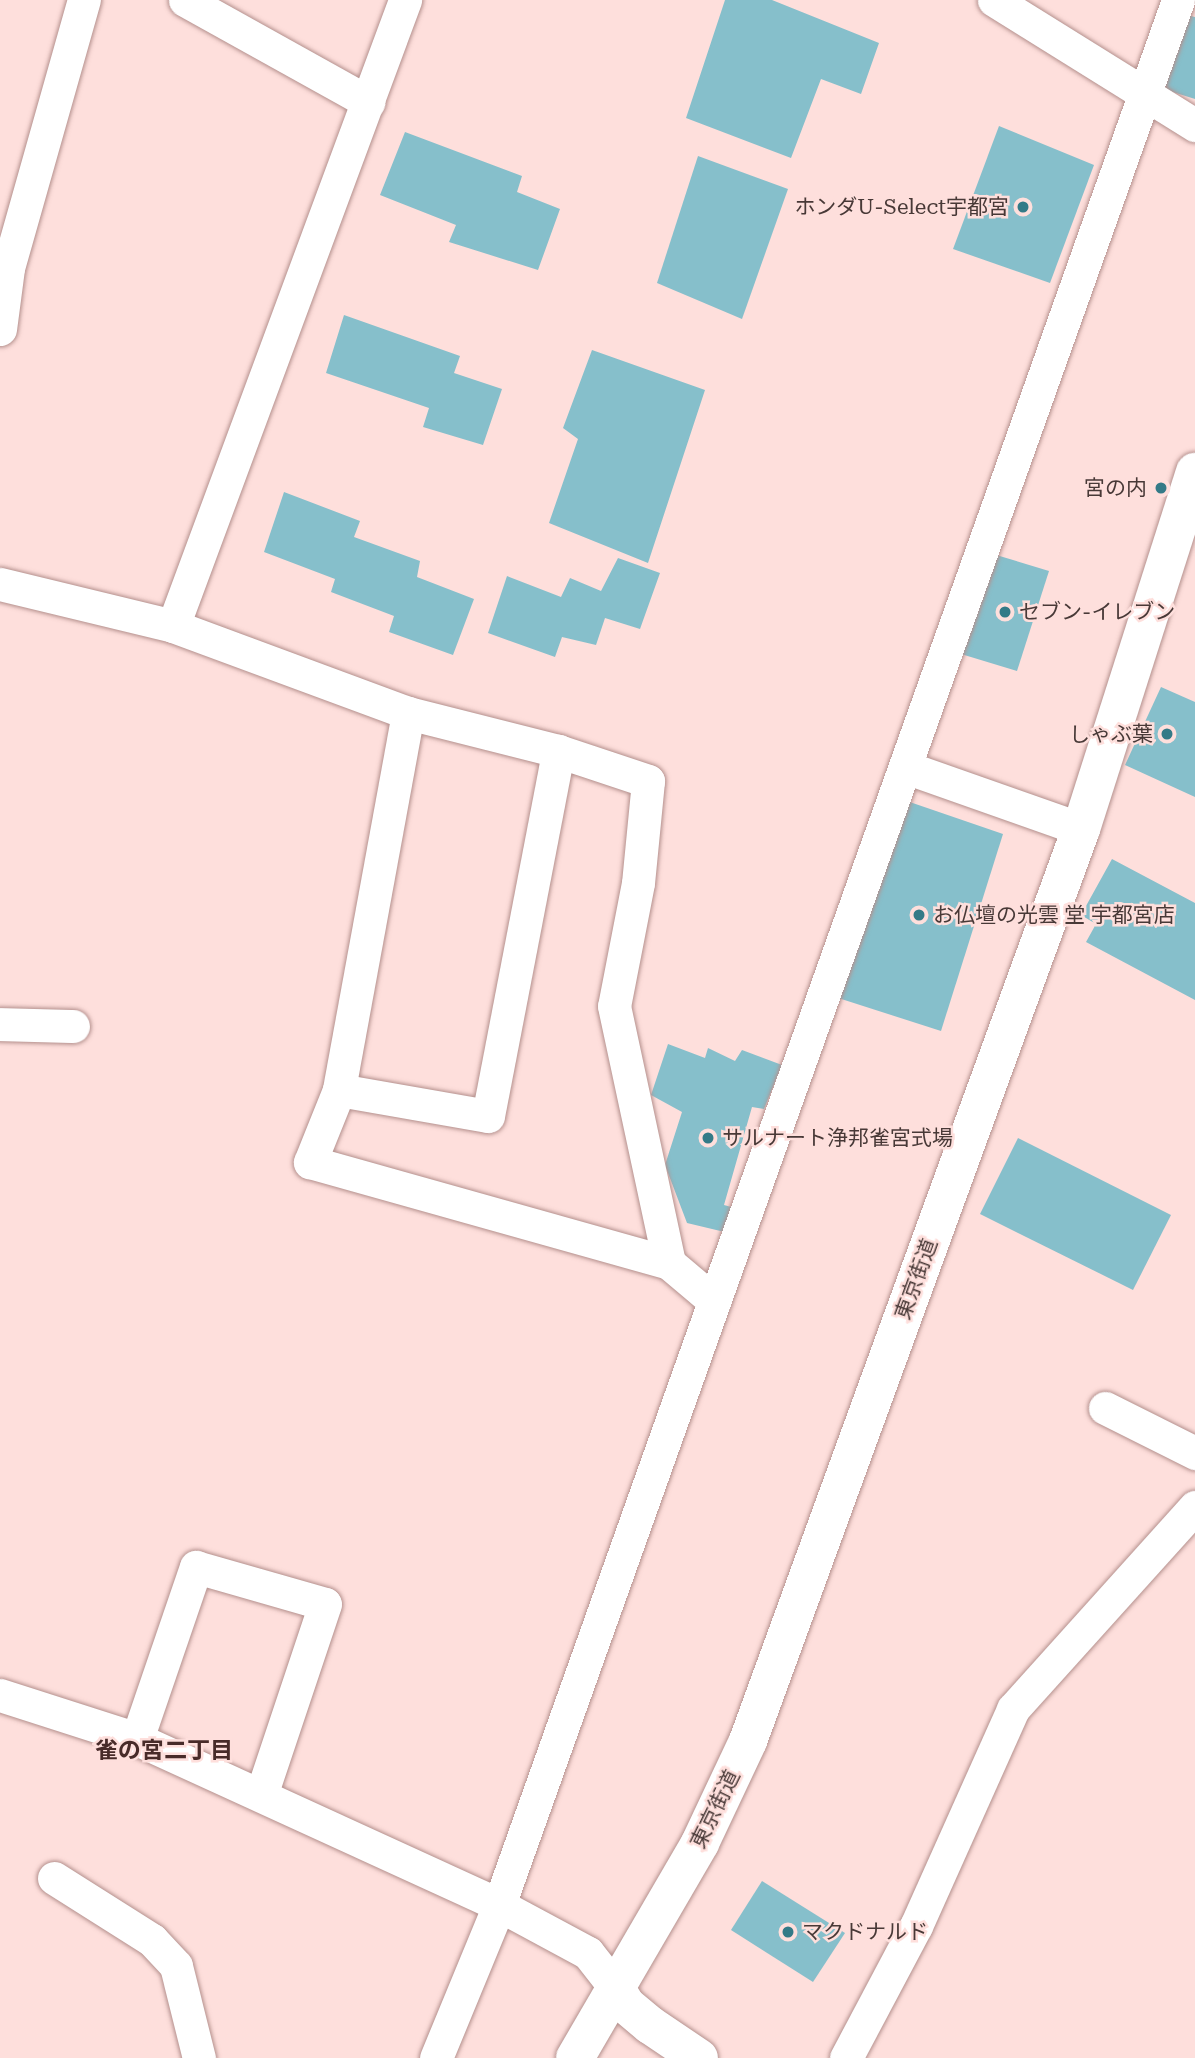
<!DOCTYPE html>
<html>
<head>
<meta charset="utf-8">
<style>
	body { margin:0 }
	#map { position:relative; width:1195px; height:2058px; overflow:hidden; background:#fedfdc; font-family:"Roboto Serif","Noto Sans JP",serif }
	div>[style] { position:absolute }
	.building>* { inset:0; background:#86bfcb }
	.roads { filter:drop-shadow(0 0 2px #b4908d) drop-shadow(0 0 2px #b4908d) }
	.street>* { height:33px; margin:-16.5px; padding:0 16.5px; transform-origin:16.5px; border-radius:16.5px; background:#fff }
	.secondary>* { height:38px; margin:-19px; padding:0 19px; transform-origin:19px; border-radius:19px; background:#fff }
	.highway>* { height:38px; margin:-19px; padding:0 19px; transform-origin:19px; border-radius:19px; background:#fff }
	.dots>* { width:19px; height:19px; translate:-50% -50%; box-sizing:border-box; border:4px solid #fedfdc; border-radius:50% }
	span { translate:-50% -50%; white-space:nowrap; text-align:center; line-height:1.15; -webkit-text-stroke:5px #fedfdc; paint-order:stroke }
	.poi-label { font-size:21px; color:#483937 }
	.right { translate:-100% -50%; text-align:right }
	.left { translate:0 -50%; text-align:left }
	.street-label { font-size:21px; color:#483937 }
	.neighbourhood-label { font-size:23px; color:#482b29; font-weight:700 }
</style>
</head>
<body>
<div id="map">
	<div class="building">
		<div style="clip-path:polygon(725px 0,772px 0,879px 43px,861px 94px,821px 79px,791px 158px,686px 118px)"></div>
		<div style="clip-path:polygon(1183px 14px,1195px 17px,1195px 99px,1160px 88px)"></div>
		<div style="clip-path:polygon(999px 126px,1094px 165px,1050px 283px,953px 249px)"></div>
		<div style="clip-path:polygon(405px 132px,522px 176px,517px 192px,560px 209px,538px 270px,449px 242px,456px 225px,380px 195px)"></div>
		<div style="clip-path:polygon(698px 156px,788px 189px,742px 319px,657px 283px)"></div>
		<div style="clip-path:polygon(344px 315px,460px 356px,454px 373px,502px 389px,483px 445px,423px 427px,429px 408px,326px 373px)"></div>
		<div style="clip-path:polygon(592px 350px,705px 390px,648px 563px,549px 523px,578px 439px,563px 428px)"></div>
		<div style="clip-path:polygon(284px 492px,360px 521px,354px 537px,420px 561px,417px 577px,474px 599px,453px 655px,389px 632px,394px 616px,331px 592px,335px 579px,264px 552px)"></div>
		<div style="clip-path:polygon(993px 554px,1049px 571px,1017px 671px,961px 654px)"></div>
		<div style="clip-path:polygon(618px 558px,660px 573px,640px 629px,605px 618px,596px 645px,562px 637px,555px 657px,488px 633px,507px 576px,561px 597px,570px 578px,601px 591px)"></div>
		<div style="clip-path:polygon(1161px 687px,1195px 702px,1195px 797px,1125px 765px)"></div>
		<div style="clip-path:polygon(901px 799px,1003px 834px,941px 1031px,832px 996px)"></div>
		<div style="clip-path:polygon(1112px 859px,1195px 903px,1195px 1000px,1086px 942px,1096px 924px,1081px 915px)"></div>
		<div style="clip-path:polygon(668px 1044px,705px 1058px,708px 1048px,735px 1061px,742px 1050px,782px 1065px,764px 1109px,752px 1107px,724px 1205px,742px 1210px,733px 1234px,687px 1223px,665px 1165px,682px 1112px,651px 1095px)"></div>
		<div style="clip-path:polygon(1018px 1138px,1171px 1215px,1133px 1290px,980px 1214px)"></div>
		<div style="clip-path:polygon(762px 1881px,845px 1933px,813px 1982px,731px 1930px)"></div>
	</div>
	<div class="roads">
		<div class="street">
			<div style="left:185px;top:0;width:210px;rotate:29.1deg"></div>
			<div style="left:994px;top:0;width:237px;rotate:31.9deg"></div>
			<div style="left:0;top:329px;width:62px;rotate:-82.5deg"></div>
			<div style="left:8px;top:268px;width:279px;rotate:-74.2deg"></div>
			<div style="left:0;top:584px;width:178px;rotate:13.6deg"></div>
			<div style="left:173px;top:626px;width:668px;rotate:-69.66deg"></div>
			<div style="left:173px;top:626px;width:251px;rotate:20.3deg"></div>
			<div style="left:408px;top:713px;width:155px;rotate:14.2deg"></div>
			<div style="left:558px;top:751px;width:95px;rotate:18.4deg"></div>
			<div style="left:648px;top:781px;width:102px;rotate:95.6deg"></div>
			<div style="left:638px;top:883px;width:125px;rotate:101deg"></div>
			<div style="left:614px;top:1006px;width:263px;rotate:77.9deg"></div>
			<div style="left:669px;top:1263px;width:59px;rotate:40.2deg"></div>
			<div style="left:408px;top:713px;width:383px;rotate:100.4deg"></div>
			<div style="left:339px;top:1090px;width:78px;rotate:111.9deg"></div>
			<div style="left:310px;top:1162px;width:373px;rotate:15.7deg"></div>
			<div style="left:905px;top:767px;width:187px;rotate:19.4deg"></div>
			<div style="left:0;top:1024px;width:73px;rotate:1.6deg"></div>
			<div style="left:339px;top:1090px;width:151px;rotate:9.9deg"></div>
			<div style="left:488px;top:1116px;width:372px;rotate:-79.1deg"></div>
			<div style="left:1105px;top:1408px;width:101px;rotate:26.6deg"></div>
			<div style="left:0;top:1695px;width:144px;rotate:17.8deg"></div>
			<div style="left:137px;top:1739px;width:398px;rotate:24.6deg"></div>
			<div style="left:499px;top:1905px;width:101px;rotate:28.3deg"></div>
			<div style="left:588px;top:1953px;width:47px;rotate:51.9deg"></div>
			<div style="left:137px;top:1739px;width:182px;rotate:-71.1deg"></div>
			<div style="left:196px;top:1567px;width:134px;rotate:16deg"></div>
			<div style="left:325px;top:1604px;width:201px;rotate:108.5deg"></div>
			<div style="left:54px;top:1878px;width:116px;rotate:32.3deg"></div>
			<div style="left:152px;top:1940px;width:35px;rotate:47deg"></div>
			<div style="left:176px;top:1966px;width:95px;rotate:76deg"></div>
			<div style="left:436px;top:2058px;width:165px;rotate:-67.6deg"></div>
			<div style="left:499px;top:1905px;width:2022px;rotate:-70.38deg"></div>
			<div style="left:846px;top:2058px;width:149px;rotate:-62.1deg"></div>
			<div style="left:916px;top:1926px;width:238px;rotate:-65.9deg"></div>
			<div style="left:1013px;top:1709px;width:272px;rotate:-48deg"></div>
		</div>
		<div class="secondary">
			<div style="left:617px;top:1990px;width:17px;rotate:59deg"></div>
			<div style="left:626px;top:2005px;width:31px;rotate:40deg"></div>
			<div style="left:650px;top:2025px;width:59px;rotate:34deg"></div>
		</div>
		<div class="highway">
			<div style="left:575px;top:2058px;width:249px;rotate:-59.8deg"></div>
			<div style="left:700px;top:1843px;width:113px;rotate:-64.8deg"></div>
			<div style="left:748px;top:1741px;width:971px;rotate:-69.94deg"></div>
			<div style="left:1081px;top:829px;width:375px;rotate:-72.3deg"></div>
		</div>
	</div>
	<div class="dots">
		<div style="left:1023px;top:207px;background:#347a87"></div>
		<div style="left:1161px;top:488px;background:#347a87"></div>
		<div style="left:1005px;top:612px;background:#347a87"></div>
		<div style="left:1167px;top:734px;background:#347a87"></div>
		<div style="left:919px;top:915px;background:#347a87"></div>
		<div style="left:708px;top:1138px;background:#347a87"></div>
		<div style="left:788px;top:1932px;background:#347a87"></div>
	</div>
	<div class="poi-label">
		<span class="right" style="left:1009px;top:207px">ホンダU-Select宇都宮</span>
		<span class="right" style="left:1147px;top:488px">宮の内</span>
		<span class="left" style="left:1019px;top:612px">セブン-イレブン</span>
		<span class="right" style="left:1153px;top:734px">しゃぶ葉</span>
		<span class="left" style="left:933px;top:915px">お仏壇の光雲 堂 宇都宮店</span>
		<span class="left" style="left:722px;top:1138px">サルナート浄邦雀宮式場</span>
		<span class="left" style="left:802px;top:1932px">マクドナルド</span>
	</div>
	<div class="street-label">
		<span style="left:916px;top:1279px;rotate:-70deg">東京街道</span>
		<span style="left:715px;top:1809px;rotate:-64deg">東京街道</span>
	</div>
	<div class="neighbourhood-label">
		<span style="left:164px;top:1751px">雀の宮二丁目</span>
	</div>
</div>
</body>
</html>
